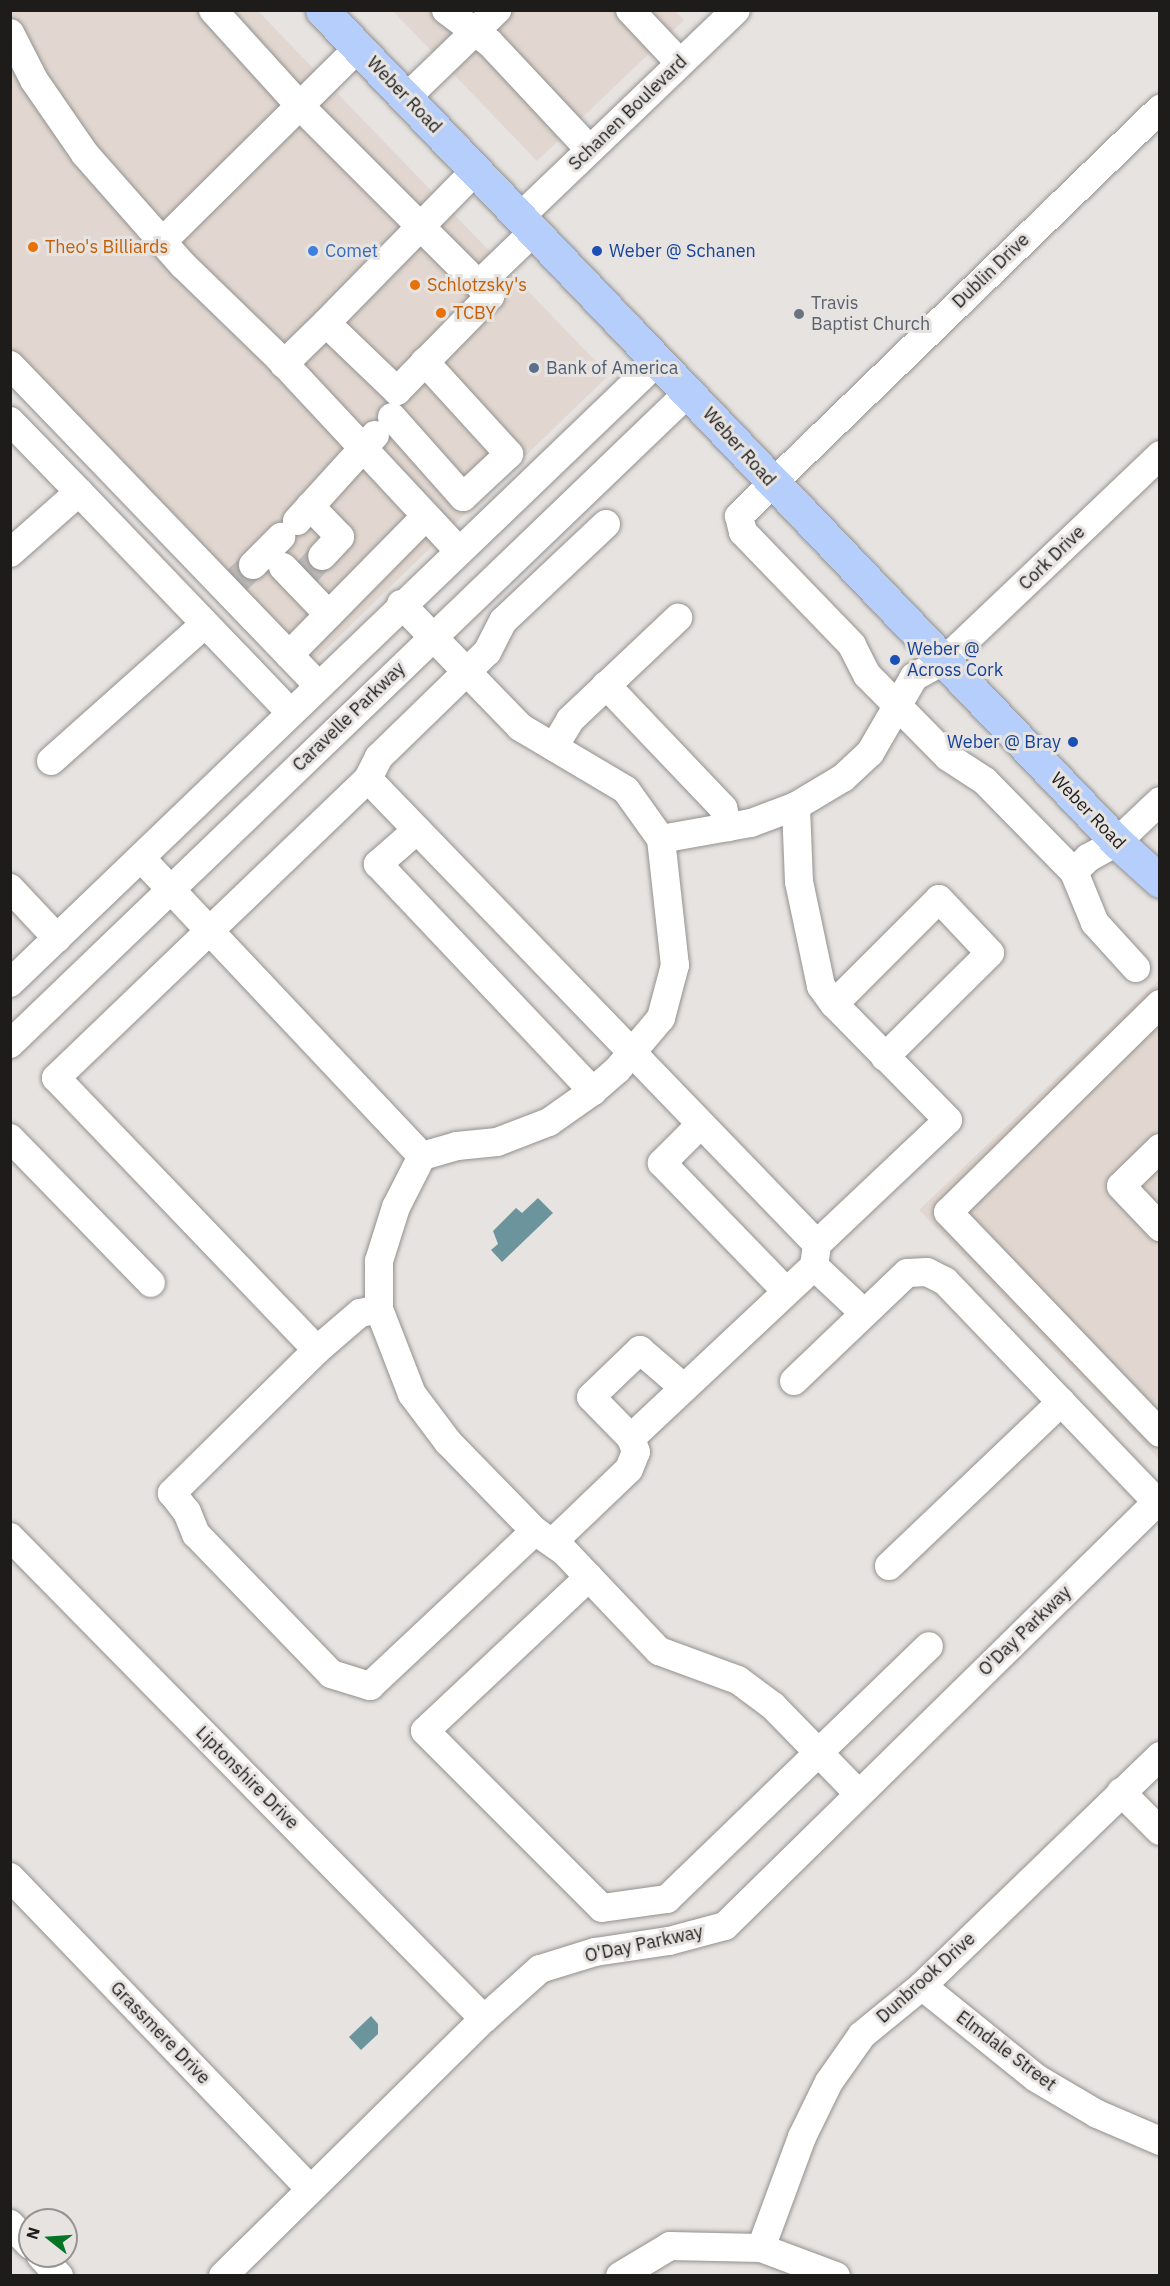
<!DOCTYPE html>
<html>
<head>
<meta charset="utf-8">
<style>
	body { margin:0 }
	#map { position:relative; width:1170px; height:2286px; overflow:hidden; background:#e6e3e1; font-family:"IBM Plex Sans",sans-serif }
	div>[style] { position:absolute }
	.built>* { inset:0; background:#e1d7d0 }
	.water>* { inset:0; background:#6b949c }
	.minor-tunnel>* { height:28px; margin-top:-14px; transform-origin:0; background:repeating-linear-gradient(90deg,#bebbb9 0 28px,transparent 0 42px) }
	.roads { filter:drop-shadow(0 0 2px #93908e) drop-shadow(0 0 2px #93908e) }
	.minor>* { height:28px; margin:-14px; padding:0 14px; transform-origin:14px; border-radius:14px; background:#fff }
	.major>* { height:33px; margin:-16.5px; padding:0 16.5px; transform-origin:16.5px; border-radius:16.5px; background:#b5cefb }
	.dots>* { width:16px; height:16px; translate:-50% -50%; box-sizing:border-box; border:3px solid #e6e3e1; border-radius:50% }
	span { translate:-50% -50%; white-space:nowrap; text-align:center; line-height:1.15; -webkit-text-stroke:6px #e6e3e1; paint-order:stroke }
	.street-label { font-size:18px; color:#1d1c1b }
	.food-label { font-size:18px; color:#c56008 }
	.left { translate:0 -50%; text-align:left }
	.shop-label { font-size:18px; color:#366cbe }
	.transit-label { font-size:18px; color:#164399 }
	.right { translate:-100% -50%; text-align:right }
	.worship-label { font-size:18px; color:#5b616d }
	.service-label { font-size:18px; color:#4e5e75 }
	.frame { position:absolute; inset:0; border:12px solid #1d1c1b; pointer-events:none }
	.north { position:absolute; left:18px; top:2208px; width:60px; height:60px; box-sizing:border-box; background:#e6e3e1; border:2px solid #969392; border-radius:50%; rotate:287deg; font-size:16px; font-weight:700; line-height:24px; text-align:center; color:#1d1c1b }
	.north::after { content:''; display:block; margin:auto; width:21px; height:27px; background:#057427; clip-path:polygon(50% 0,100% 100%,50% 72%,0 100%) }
</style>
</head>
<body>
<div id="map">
	<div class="built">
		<div style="clip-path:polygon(11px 10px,258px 11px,609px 375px,294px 680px,11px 385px)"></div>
		<div style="clip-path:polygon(674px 10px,684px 20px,537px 161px,393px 11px)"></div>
		<div style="clip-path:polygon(1159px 980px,1159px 1459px,919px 1210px)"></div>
	</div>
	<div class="water">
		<div style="clip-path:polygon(538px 1198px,553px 1213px,502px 1262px,491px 1250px,498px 1244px,493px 1231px,516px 1208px,522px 1213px)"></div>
		<div style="clip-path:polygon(371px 2016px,378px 2024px,378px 2034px,361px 2050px,349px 2037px)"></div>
	</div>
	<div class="minor-tunnel">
		<div style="left:306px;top:573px;width:23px;rotate:-47deg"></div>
		<div style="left:236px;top:581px;width:23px;rotate:-43deg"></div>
	</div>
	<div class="roads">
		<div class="minor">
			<div style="left:213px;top:10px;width:130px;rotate:47.8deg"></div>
			<div style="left:300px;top:106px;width:269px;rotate:45deg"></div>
			<div style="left:490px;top:296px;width:133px;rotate:134.4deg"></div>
			<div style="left:397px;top:391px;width:98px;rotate:-136.2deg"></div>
			<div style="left:326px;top:323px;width:59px;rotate:135.7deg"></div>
			<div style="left:446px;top:10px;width:55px;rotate:36.9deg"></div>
			<div style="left:490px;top:43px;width:146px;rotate:46.9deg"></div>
			<div style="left:630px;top:10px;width:73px;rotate:46.7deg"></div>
			<div style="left:10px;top:33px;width:53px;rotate:62.9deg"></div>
			<div style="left:34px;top:80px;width:90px;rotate:55.4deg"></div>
			<div style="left:85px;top:154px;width:148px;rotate:48.6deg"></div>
			<div style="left:183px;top:265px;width:134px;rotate:44.1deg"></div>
			<div style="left:279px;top:358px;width:262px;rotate:47deg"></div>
			<div style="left:406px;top:98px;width:127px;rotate:-44deg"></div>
			<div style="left:520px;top:217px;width:299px;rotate:-43.8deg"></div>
			<div style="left:162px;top:242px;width:276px;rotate:-44.7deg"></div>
			<div style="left:479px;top:284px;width:76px;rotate:-43.9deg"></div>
			<div style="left:326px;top:323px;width:214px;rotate:-45.6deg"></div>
			<div style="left:10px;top:365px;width:444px;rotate:46.1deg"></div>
			<div style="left:392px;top:417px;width:107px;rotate:48.4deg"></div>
			<div style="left:463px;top:497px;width:63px;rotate:-43.1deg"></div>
			<div style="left:509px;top:454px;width:125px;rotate:-132.4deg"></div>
			<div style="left:10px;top:421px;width:99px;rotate:45.8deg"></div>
			<div style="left:310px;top:506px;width:43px;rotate:45.9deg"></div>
			<div style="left:340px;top:537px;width:26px;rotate:133deg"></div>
			<div style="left:297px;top:521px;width:116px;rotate:-47.8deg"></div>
			<div style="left:606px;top:524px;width:141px;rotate:136.7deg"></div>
			<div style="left:503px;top:621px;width:35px;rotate:117deg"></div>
			<div style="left:487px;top:652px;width:151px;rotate:135.8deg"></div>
			<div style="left:379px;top:757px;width:25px;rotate:117deg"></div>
			<div style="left:368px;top:779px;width:646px;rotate:46deg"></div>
			<div style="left:10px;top:553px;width:92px;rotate:-41.5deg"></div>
			<div style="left:79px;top:492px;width:305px;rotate:46.2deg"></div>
			<div style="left:253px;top:565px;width:40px;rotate:-45deg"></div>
			<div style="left:283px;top:567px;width:66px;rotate:46.2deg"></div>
			<div style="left:401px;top:604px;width:171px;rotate:45.9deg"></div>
			<div style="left:520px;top:727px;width:123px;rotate:30.7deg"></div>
			<div style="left:626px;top:790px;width:60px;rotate:54.5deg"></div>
			<div style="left:661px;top:839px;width:127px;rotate:83.7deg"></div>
			<div style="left:675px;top:965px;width:55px;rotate:104.8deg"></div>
			<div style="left:661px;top:1018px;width:68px;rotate:130.2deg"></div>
			<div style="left:617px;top:1070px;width:32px;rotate:139deg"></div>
			<div style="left:593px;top:1091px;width:54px;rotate:144.8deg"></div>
			<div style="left:549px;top:1122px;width:56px;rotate:159deg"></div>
			<div style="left:497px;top:1142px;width:40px;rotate:174.3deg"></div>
			<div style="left:457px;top:1146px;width:36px;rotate:164deg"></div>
			<div style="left:289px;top:655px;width:195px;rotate:-45.4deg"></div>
			<div style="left:606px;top:685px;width:170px;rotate:46.4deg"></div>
			<div style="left:723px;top:808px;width:20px;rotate:75deg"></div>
			<div style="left:554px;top:747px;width:31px;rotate:-59deg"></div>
			<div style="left:570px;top:720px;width:149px;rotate:-43.4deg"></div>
			<div style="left:51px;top:761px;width:206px;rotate:-41.7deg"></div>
			<div style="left:417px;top:830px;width:52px;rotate:138.9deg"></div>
			<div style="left:378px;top:864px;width:313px;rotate:46.6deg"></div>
			<div style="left:661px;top:839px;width:91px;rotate:-10.1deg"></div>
			<div style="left:751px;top:823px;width:48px;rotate:-20.7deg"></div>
			<div style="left:796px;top:806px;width:55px;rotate:-30.8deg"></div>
			<div style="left:843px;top:778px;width:37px;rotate:-43deg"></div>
			<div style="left:870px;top:753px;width:88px;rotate:-59.9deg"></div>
			<div style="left:914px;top:677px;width:35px;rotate:-29deg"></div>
			<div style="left:945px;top:660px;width:297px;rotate:-43.6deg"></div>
			<div style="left:141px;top:858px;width:410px;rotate:46.7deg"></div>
			<div style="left:422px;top:1156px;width:57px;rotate:117deg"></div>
			<div style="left:396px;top:1207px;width:57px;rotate:107.5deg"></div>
			<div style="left:379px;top:1261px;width:48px;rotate:90deg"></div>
			<div style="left:379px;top:1309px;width:91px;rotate:68.8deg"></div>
			<div style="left:412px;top:1394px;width:60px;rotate:53.1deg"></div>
			<div style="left:448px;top:1442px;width:124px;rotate:45.7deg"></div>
			<div style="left:535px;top:1531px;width:35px;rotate:35deg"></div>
			<div style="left:564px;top:1551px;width:138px;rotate:46.5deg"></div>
			<div style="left:659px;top:1651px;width:84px;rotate:20.2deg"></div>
			<div style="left:738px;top:1680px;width:44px;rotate:36.6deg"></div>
			<div style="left:773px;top:1706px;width:123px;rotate:45.7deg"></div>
			<div style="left:1074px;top:872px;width:20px;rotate:-45deg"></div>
			<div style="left:1088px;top:858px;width:33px;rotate:-29deg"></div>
			<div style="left:1117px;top:842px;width:59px;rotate:-43.6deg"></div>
			<div style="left:10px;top:888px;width:69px;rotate:46.8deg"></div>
			<div style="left:1136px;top:968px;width:61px;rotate:-132.3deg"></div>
			<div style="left:1095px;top:923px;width:55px;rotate:-112.4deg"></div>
			<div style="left:1074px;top:872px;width:127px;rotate:-134.4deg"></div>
			<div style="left:985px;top:781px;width:44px;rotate:-147deg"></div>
			<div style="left:948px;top:757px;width:115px;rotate:-134.6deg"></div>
			<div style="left:867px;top:675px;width:34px;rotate:-117deg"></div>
			<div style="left:852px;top:645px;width:157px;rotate:-134deg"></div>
			<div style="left:743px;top:532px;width:16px;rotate:-104deg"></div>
			<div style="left:739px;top:516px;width:586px;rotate:-44.03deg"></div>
			<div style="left:10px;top:983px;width:898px;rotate:-43.83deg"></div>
			<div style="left:834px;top:1004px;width:148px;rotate:-45deg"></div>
			<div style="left:939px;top:899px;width:74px;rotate:46.6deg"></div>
			<div style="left:990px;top:953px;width:148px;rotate:135.3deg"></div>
			<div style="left:1160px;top:1004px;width:297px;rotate:135.5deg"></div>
			<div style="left:948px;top:1212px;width:306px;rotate:46.2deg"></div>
			<div style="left:10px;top:1044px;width:941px;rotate:-43.84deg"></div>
			<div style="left:700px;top:1125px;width:54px;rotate:135deg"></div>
			<div style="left:662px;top:1163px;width:178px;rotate:45.9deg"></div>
			<div style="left:10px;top:1138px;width:202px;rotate:45.8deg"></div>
			<div style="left:1160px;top:1148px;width:54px;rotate:135.7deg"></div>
			<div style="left:1121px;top:1186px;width:57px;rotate:46.4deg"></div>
			<div style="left:814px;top:1266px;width:69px;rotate:43.2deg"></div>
			<div style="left:379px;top:1309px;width:19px;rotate:168deg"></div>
			<div style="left:360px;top:1313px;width:57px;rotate:139.3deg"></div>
			<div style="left:317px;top:1350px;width:204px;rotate:135.4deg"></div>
			<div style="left:172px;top:1493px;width:24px;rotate:52deg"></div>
			<div style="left:187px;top:1512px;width:24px;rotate:68deg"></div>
			<div style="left:196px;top:1534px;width:194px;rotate:46deg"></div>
			<div style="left:331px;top:1674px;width:41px;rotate:17.1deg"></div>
			<div style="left:370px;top:1686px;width:226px;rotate:-43.2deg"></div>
			<div style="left:317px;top:1350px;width:377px;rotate:-133.8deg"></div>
			<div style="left:56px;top:1078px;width:432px;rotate:-43.8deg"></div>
			<div style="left:794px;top:1381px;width:156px;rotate:-43.7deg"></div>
			<div style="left:907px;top:1273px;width:20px;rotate:-3deg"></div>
			<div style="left:927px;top:1272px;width:20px;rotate:27deg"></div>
			<div style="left:945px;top:1281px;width:306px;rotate:46.2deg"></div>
			<div style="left:631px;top:1438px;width:57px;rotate:-134.3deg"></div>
			<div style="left:591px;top:1397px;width:68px;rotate:-43.8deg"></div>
			<div style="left:640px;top:1350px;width:58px;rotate:40.8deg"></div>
			<div style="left:10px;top:1537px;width:676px;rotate:45.48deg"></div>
			<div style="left:553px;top:1542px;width:105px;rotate:-43.8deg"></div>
			<div style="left:629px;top:1469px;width:18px;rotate:-68deg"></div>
			<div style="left:636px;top:1452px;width:15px;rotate:-110deg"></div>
			<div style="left:631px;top:1438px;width:251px;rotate:-43.2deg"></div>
			<div style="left:814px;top:1266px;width:22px;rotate:-82deg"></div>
			<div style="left:817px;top:1244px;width:180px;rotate:-43.4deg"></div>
			<div style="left:948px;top:1120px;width:163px;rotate:-134.5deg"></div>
			<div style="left:834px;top:1004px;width:22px;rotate:-126deg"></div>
			<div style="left:821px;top:986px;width:106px;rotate:-101.9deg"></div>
			<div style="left:799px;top:882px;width:76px;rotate:-92.3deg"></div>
			<div style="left:889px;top:1566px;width:238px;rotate:-43.6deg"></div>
			<div style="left:589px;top:1577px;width:225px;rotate:136.8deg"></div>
			<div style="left:425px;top:1731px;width:250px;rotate:45deg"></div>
			<div style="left:602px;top:1908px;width:66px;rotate:-7.9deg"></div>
			<div style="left:667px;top:1899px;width:364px;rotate:-44deg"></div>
			<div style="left:1121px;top:1792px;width:55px;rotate:45deg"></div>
			<div style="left:10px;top:1877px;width:433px;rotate:46.1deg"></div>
			<div style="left:922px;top:1986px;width:146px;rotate:38.9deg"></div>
			<div style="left:1036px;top:2078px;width:71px;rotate:30.5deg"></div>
			<div style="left:1097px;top:2114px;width:69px;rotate:23.2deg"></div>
			<div style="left:10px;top:2224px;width:29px;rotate:46deg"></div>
			<div style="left:761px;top:2248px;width:118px;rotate:-69.7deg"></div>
			<div style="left:802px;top:2137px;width:61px;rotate:-63.9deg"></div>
			<div style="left:829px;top:2082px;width:57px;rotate:-54.9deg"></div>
			<div style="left:862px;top:2035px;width:77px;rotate:-39.2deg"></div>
			<div style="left:922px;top:1986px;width:331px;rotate:-44deg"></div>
			<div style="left:41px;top:2256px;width:27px;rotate:48deg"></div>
			<div style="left:223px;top:2276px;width:366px;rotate:-44.6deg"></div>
			<div style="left:484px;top:2019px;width:75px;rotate:-41.8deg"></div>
			<div style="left:540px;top:1969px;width:58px;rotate:-17.2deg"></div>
			<div style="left:595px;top:1952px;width:75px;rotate:-8.5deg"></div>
			<div style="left:669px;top:1941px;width:58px;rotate:-15deg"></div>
			<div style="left:725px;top:1926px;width:610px;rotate:-44.47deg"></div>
			<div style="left:620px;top:2276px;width:58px;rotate:-31deg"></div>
			<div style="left:670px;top:2246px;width:91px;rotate:1.3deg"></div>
			<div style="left:761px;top:2248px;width:80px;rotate:20.5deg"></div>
		</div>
		<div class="major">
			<div style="left:322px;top:10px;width:1151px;rotate:46.3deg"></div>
			<div style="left:1117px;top:842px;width:58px;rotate:42.2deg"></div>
		</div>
	</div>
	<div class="dots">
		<div style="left:33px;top:247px;background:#e8710a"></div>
		<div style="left:313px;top:251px;background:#3f7fe0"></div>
		<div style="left:597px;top:251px;background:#1a4fb4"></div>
		<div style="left:415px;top:285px;background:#e8710a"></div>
		<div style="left:441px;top:313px;background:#e8710a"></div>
		<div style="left:799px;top:314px;background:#6b7280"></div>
		<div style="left:534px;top:368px;background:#5c6f8a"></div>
		<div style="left:895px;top:660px;background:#1a4fb4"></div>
		<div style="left:1073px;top:742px;background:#1a4fb4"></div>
	</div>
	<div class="street-label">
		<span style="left:404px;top:95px;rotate:46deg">Weber Road</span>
		<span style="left:628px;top:113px;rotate:-44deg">Schanen Boulevard</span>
		<span style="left:991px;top:271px;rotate:-44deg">Dublin Drive</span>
		<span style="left:739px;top:447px;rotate:48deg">Weber Road</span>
		<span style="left:1052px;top:558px;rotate:-44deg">Cork Drive</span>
		<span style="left:349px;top:717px;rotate:-44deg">Caravelle Parkway</span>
		<span style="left:1088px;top:811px;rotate:46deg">Weber Road</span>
		<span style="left:1025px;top:1631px;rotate:-44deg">O'Day Parkway</span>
		<span style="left:247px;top:1778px;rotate:45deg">Liptonshire Drive</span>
		<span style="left:644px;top:1944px;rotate:-12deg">O'Day Parkway</span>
		<span style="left:926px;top:1978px;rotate:-42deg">Dunbrook Drive</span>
		<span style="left:160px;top:2033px;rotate:46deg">Grassmere Drive</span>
		<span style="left:1006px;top:2051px;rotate:37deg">Elmdale Street</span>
	</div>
	<div class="food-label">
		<span class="left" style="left:45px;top:247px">Theo's Billiards</span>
		<span class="left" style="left:427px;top:285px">Schlotzsky's</span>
		<span class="left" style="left:453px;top:313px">TCBY</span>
	</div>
	<div class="shop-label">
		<span class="left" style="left:325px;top:251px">Comet</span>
	</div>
	<div class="transit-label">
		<span class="left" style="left:609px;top:251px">Weber @ Schanen</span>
		<span class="left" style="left:907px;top:660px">Weber @<br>Across Cork</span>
		<span class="right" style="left:1061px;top:742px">Weber @ Bray</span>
	</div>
	<div class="worship-label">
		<span class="left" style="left:811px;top:314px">Travis<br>Baptist Church</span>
	</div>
	<div class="service-label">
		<span class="left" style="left:546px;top:368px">Bank of America</span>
	</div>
	<div class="frame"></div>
	<div class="north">N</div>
</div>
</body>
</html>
